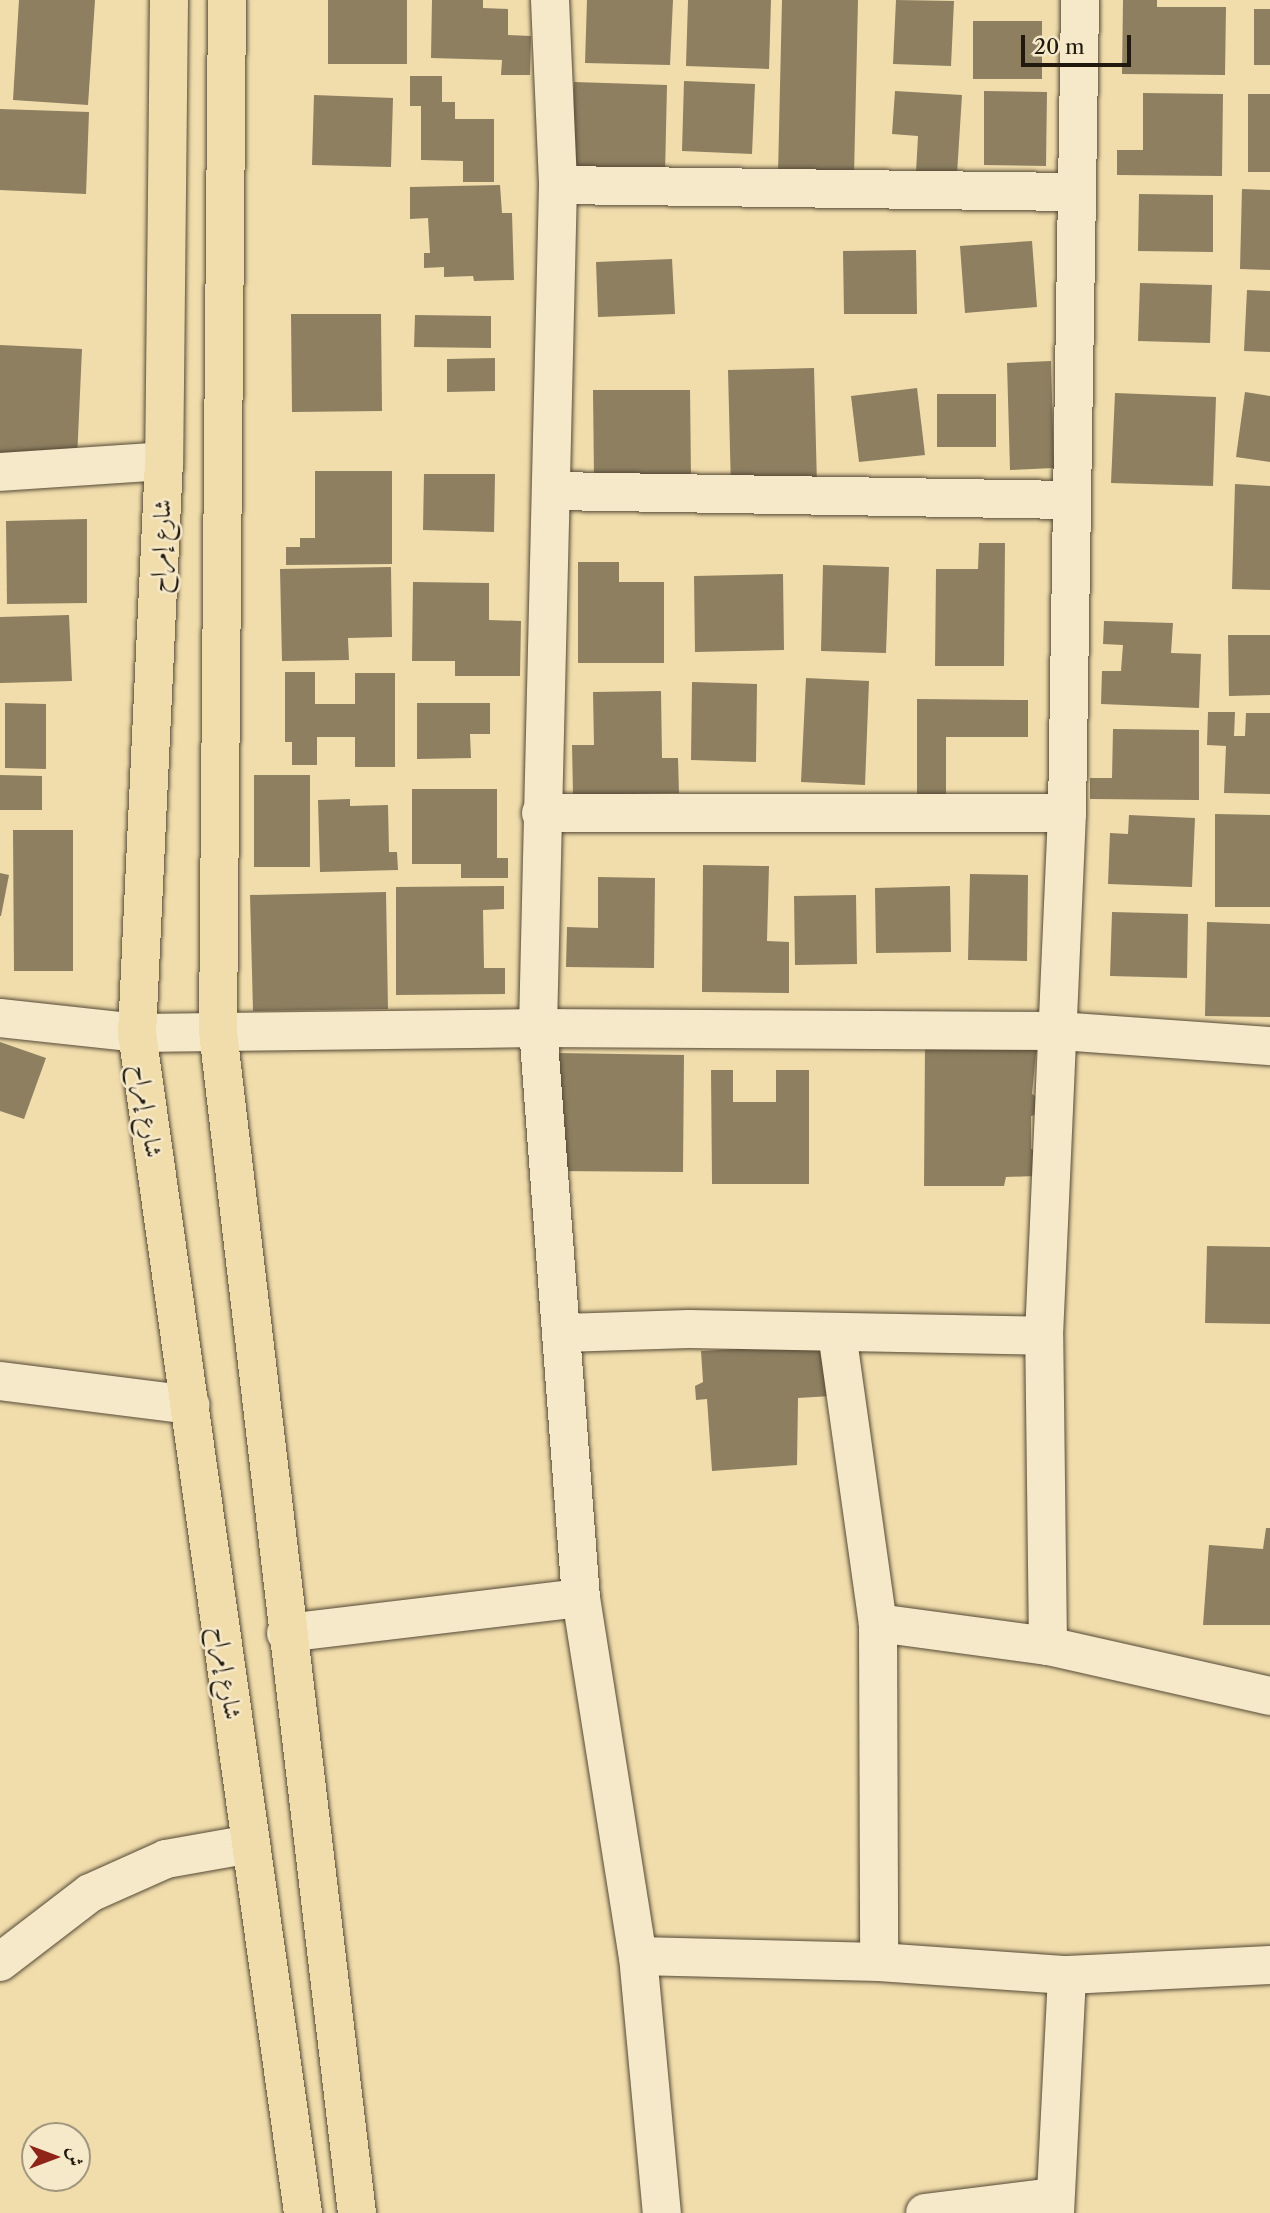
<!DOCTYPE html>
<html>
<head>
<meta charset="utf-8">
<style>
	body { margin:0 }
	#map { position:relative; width:1270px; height:2213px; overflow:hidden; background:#f1ddac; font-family:"Libre Caslon Text",Amiri,serif }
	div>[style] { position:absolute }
	.building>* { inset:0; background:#8d7f60 }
	.roads { filter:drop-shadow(0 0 2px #554a36) drop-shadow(0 0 2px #554a36) }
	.minor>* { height:38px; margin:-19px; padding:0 19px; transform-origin:19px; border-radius:19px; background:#f6e9c9 }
	.major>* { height:38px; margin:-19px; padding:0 19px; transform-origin:19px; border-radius:19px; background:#f1ddac }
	span { translate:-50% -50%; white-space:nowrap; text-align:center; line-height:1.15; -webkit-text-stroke:5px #f6e9c9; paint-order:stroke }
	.street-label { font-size:24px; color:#21190e }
	.north { position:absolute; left:21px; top:2122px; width:70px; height:70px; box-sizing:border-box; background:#f6e9c9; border:2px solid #a1967e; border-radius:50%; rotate:90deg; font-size:19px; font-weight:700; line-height:28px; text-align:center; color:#21190e }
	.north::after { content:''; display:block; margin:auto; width:24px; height:32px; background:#8f2418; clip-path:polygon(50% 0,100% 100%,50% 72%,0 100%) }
	.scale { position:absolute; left:1021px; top:35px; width:110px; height:32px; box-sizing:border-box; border:4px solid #21190e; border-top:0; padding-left:9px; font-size:21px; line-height:24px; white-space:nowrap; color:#21190e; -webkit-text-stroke:5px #f6e9c9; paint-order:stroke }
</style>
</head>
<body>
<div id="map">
	<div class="building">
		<div style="clip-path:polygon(19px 0,95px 0,88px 105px,13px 100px)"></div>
		<div style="clip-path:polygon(328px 0,407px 0,407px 64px,328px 64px)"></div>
		<div style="clip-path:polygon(432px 0,483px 0,483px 8px,508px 9px,508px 35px,531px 36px,530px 75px,501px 75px,502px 60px,431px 58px)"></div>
		<div style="clip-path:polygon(587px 0,673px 0,670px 65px,585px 63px)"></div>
		<div style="clip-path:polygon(688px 0,771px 0,769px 69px,686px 66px)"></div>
		<div style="clip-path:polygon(782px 0,858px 0,854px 175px,778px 174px)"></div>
		<div style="clip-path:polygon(896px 0,954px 1px,951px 66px,893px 64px)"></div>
		<div style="clip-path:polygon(1123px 0,1157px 0,1157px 7px,1226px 7px,1225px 75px,1122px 74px)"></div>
		<div style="clip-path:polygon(1254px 9px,1270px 9px,1270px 65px,1254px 65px)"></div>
		<div style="clip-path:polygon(973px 21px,1042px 21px,1042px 79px,973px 79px)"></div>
		<div style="clip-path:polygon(410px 76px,442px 76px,442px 102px,455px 102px,455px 119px,494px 119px,494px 182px,463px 182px,463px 161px,421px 160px,421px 106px,410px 106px)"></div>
		<div style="clip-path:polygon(684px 81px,755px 84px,752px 154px,682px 151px)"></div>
		<div style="clip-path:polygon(574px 82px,667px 85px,665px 174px,571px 172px)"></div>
		<div style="clip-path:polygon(895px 91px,962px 95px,957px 174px,916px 172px,918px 136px,892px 134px)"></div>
		<div style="clip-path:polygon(984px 91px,1047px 92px,1046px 166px,984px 165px)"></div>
		<div style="clip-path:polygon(1143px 93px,1223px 94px,1222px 176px,1117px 175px,1117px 150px,1143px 150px)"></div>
		<div style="clip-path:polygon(1248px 94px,1270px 94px,1270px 172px,1248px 172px)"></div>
		<div style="clip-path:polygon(314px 95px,393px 98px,391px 167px,312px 165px)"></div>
		<div style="clip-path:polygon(0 109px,89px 112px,86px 194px,0 190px)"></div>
		<div style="clip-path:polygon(500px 185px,502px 213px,512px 213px,514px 280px,474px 281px,473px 276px,444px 277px,444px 267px,424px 268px,424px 253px,430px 253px,428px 218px,410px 219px,410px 187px)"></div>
		<div style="clip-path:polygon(1242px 189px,1270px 190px,1270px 270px,1240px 269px)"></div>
		<div style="clip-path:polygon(1139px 194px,1213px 195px,1213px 252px,1138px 251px)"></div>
		<div style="clip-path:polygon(1032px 241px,1037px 307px,965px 313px,960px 246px)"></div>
		<div style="clip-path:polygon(916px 250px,917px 314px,844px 314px,843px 251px)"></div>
		<div style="clip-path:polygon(672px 259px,675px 314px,598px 317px,596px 262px)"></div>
		<div style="clip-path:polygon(1140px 283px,1212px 285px,1210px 343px,1138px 341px)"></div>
		<div style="clip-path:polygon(1247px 290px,1270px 291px,1270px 352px,1244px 351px)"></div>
		<div style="clip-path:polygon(291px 314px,381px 314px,382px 411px,292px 412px)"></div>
		<div style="clip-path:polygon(415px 315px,491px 316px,491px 348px,414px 347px)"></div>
		<div style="clip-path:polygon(0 345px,82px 349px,77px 459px,0 456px)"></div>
		<div style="clip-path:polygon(495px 358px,495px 391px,447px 392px,447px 359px)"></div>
		<div style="clip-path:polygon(1051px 361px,1054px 468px,1010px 470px,1007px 363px)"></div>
		<div style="clip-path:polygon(814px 368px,817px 486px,731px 489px,728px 370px)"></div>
		<div style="clip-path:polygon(917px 388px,925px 455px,859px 462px,851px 396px)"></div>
		<div style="clip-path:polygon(593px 390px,690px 390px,691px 477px,594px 477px)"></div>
		<div style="clip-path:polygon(1245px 392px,1270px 396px,1270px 462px,1236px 457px)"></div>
		<div style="clip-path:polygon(1115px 393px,1216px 397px,1213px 486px,1111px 483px)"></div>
		<div style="clip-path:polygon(937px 394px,996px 394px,996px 447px,937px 447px)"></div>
		<div style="clip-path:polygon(315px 471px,392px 471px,392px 564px,286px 565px,286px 547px,300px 547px,300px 538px,315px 538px)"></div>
		<div style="clip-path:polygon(424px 474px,495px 474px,494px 532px,423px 530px)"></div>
		<div style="clip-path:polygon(1235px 484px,1270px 486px,1270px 590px,1232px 589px)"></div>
		<div style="clip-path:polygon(87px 519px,87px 603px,7px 604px,6px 521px)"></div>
		<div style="clip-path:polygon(979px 543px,1005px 543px,1004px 666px,935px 666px,936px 569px,978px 569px)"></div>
		<div style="clip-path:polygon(578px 562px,619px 562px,619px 582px,664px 582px,664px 663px,578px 663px)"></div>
		<div style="clip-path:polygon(823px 565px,889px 567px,886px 653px,821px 651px)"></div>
		<div style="clip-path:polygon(391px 567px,392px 637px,348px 638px,349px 660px,282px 661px,280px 569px)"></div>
		<div style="clip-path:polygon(783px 574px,784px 650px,695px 652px,694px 576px)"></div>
		<div style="clip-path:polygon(413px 582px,489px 583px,489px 620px,521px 621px,520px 676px,455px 676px,455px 661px,412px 661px)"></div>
		<div style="clip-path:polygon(69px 615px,72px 681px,0 683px,0 617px)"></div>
		<div style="clip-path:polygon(1104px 621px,1173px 623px,1171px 653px,1201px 654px,1199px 708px,1101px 704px,1102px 671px,1121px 671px,1123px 645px,1103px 644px)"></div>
		<div style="clip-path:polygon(1228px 635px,1270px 635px,1270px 695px,1229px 696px)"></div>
		<div style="clip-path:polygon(285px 672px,315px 672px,315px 704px,355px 704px,355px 673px,395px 673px,395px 767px,355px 767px,355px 737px,317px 737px,317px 765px,292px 765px,292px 742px,285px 742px)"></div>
		<div style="clip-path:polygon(806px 678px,869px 681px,865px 785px,801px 782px)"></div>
		<div style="clip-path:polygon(692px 682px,757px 684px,756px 762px,691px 760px)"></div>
		<div style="clip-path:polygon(661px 691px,662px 758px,678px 758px,679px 793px,573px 795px,572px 745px,594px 745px,593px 692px)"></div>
		<div style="clip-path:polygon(917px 699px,1028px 700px,1028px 737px,946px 737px,946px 805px,917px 804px)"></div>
		<div style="clip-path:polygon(5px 703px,46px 704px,46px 769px,5px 768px)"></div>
		<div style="clip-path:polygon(417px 703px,490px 703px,490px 734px,470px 734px,471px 758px,417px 759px)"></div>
		<div style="clip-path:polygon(1208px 712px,1235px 712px,1234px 736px,1245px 736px,1246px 713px,1270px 713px,1270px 794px,1224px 793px,1226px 746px,1207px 745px)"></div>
		<div style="clip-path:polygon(1113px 729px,1199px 730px,1199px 800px,1090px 799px,1090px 778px,1112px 778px)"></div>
		<div style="clip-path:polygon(0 775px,42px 776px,42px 810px,0 810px)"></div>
		<div style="clip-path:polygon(254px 775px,310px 775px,310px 867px,254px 867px)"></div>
		<div style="clip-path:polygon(412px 789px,497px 789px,497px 858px,508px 858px,508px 878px,461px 878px,461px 864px,412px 864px)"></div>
		<div style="clip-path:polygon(350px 799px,350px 806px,388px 805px,389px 852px,397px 852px,398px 870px,320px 872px,318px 800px)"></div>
		<div style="clip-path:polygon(1215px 814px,1270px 815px,1270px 907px,1215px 907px)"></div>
		<div style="clip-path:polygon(1129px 815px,1195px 818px,1192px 887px,1108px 884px,1110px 833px,1128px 834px)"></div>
		<div style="clip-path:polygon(13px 830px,73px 830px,73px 971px,14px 971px)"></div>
		<div style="clip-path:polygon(703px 865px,769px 866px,767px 941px,789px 942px,789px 993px,702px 992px)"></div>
		<div style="clip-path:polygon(0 873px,9px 875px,1px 916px,0 916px)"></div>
		<div style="clip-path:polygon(970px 874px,1028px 875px,1027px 961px,968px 960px)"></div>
		<div style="clip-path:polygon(598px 877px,655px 878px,654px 968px,566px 967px,567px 927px,598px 928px)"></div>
		<div style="clip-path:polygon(504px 886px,504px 909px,483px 910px,484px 968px,505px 968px,505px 994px,396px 995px,396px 887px)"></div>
		<div style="clip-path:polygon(950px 886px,951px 952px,876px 953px,875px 888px)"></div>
		<div style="clip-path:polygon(386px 892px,388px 1009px,253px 1011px,250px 895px)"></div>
		<div style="clip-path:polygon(856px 895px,857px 964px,795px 965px,794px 896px)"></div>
		<div style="clip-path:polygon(1112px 912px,1188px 914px,1187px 978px,1110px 976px)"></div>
		<div style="clip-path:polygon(1207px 922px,1270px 924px,1270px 1017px,1205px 1016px)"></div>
		<div style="clip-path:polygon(0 1042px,46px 1058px,24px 1119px,0 1111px)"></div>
		<div style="clip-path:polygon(1037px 1043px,1032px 1094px,1037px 1097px,1038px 1114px,1031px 1116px,1031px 1149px,1037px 1150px,1035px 1176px,1006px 1177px,1004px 1186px,924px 1186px,925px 1044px)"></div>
		<div style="clip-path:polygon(556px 1053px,684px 1055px,683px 1172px,555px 1171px)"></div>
		<div style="clip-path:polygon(711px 1070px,733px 1070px,733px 1102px,776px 1102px,776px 1070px,809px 1070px,809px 1184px,712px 1184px)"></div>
		<div style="clip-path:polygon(1207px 1246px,1270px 1247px,1270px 1324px,1205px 1323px)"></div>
		<div style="clip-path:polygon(828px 1344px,831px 1396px,798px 1398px,797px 1465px,712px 1471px,707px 1399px,696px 1400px,695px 1386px,703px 1382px,701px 1351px)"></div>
		<div style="clip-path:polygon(1266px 1528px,1270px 1528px,1270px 1625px,1203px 1625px,1209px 1545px,1263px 1549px)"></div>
	</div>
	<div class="roads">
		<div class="minor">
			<div style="left:550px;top:0;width:185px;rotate:87.5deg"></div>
			<div style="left:558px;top:185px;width:843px;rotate:91.36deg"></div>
			<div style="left:538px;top:1028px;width:572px;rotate:85.69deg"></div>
			<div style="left:581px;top:1598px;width:363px;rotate:81deg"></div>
			<div style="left:638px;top:1956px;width:258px;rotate:84.7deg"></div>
			<div style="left:558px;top:185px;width:516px;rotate:0.78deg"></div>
			<div style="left:0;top:472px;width:164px;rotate:-3.8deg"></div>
			<div style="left:553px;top:491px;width:517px;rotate:1deg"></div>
			<div style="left:541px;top:813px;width:526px"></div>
			<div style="left:0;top:1018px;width:138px;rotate:6.2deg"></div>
			<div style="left:137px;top:1033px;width:401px;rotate:-0.7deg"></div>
			<div style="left:538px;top:1028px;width:521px;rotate:0.33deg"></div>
			<div style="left:1059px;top:1031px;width:212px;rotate:4.1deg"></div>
			<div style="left:563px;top:1333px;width:126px;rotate:-1.8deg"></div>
			<div style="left:689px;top:1329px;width:355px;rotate:1.1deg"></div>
			<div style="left:837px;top:1333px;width:293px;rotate:82deg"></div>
			<div style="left:878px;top:1623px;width:339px;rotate:89.8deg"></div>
			<div style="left:0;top:1381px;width:192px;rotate:7.2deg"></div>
			<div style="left:878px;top:1623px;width:172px;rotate:7.7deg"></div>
			<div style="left:1048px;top:1646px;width:228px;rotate:12.7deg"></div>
			<div style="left:286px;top:1633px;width:297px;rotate:-6.8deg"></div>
			<div style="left:1048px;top:1646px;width:310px;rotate:-90.7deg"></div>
			<div style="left:1044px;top:1336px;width:524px;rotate:-87.48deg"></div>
			<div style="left:1067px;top:813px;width:813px;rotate:-89.08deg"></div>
			<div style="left:638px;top:1956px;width:241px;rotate:1.4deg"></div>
			<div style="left:879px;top:1962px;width:188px;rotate:4deg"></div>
			<div style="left:1067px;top:1975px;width:203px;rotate:-2.8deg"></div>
			<div style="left:0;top:1962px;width:113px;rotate:-37.5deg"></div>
			<div style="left:90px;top:1893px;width:83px;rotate:-24.1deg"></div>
			<div style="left:166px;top:1859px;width:86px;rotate:-10deg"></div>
			<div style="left:925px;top:2213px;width:130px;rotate:-7.1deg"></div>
			<div style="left:1055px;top:2213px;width:238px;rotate:-87.1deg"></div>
		</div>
		<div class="major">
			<div style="left:169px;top:0;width:461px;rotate:90.6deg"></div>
			<div style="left:164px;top:461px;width:573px;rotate:92.7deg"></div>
			<div style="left:137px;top:1033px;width:1192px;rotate:81.99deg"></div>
			<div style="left:227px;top:0;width:1032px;rotate:90.5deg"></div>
			<div style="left:218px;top:1032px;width:1189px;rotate:83.29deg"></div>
		</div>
	</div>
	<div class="street-label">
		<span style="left:160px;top:546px;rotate:-87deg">شارع إمراح</span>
		<span style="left:148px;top:1111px;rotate:82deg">شارع إمراح</span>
		<span style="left:227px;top:1673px;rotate:82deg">شارع إمراح</span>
	</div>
	<div class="north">ش</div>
	<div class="scale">20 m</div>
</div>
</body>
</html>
